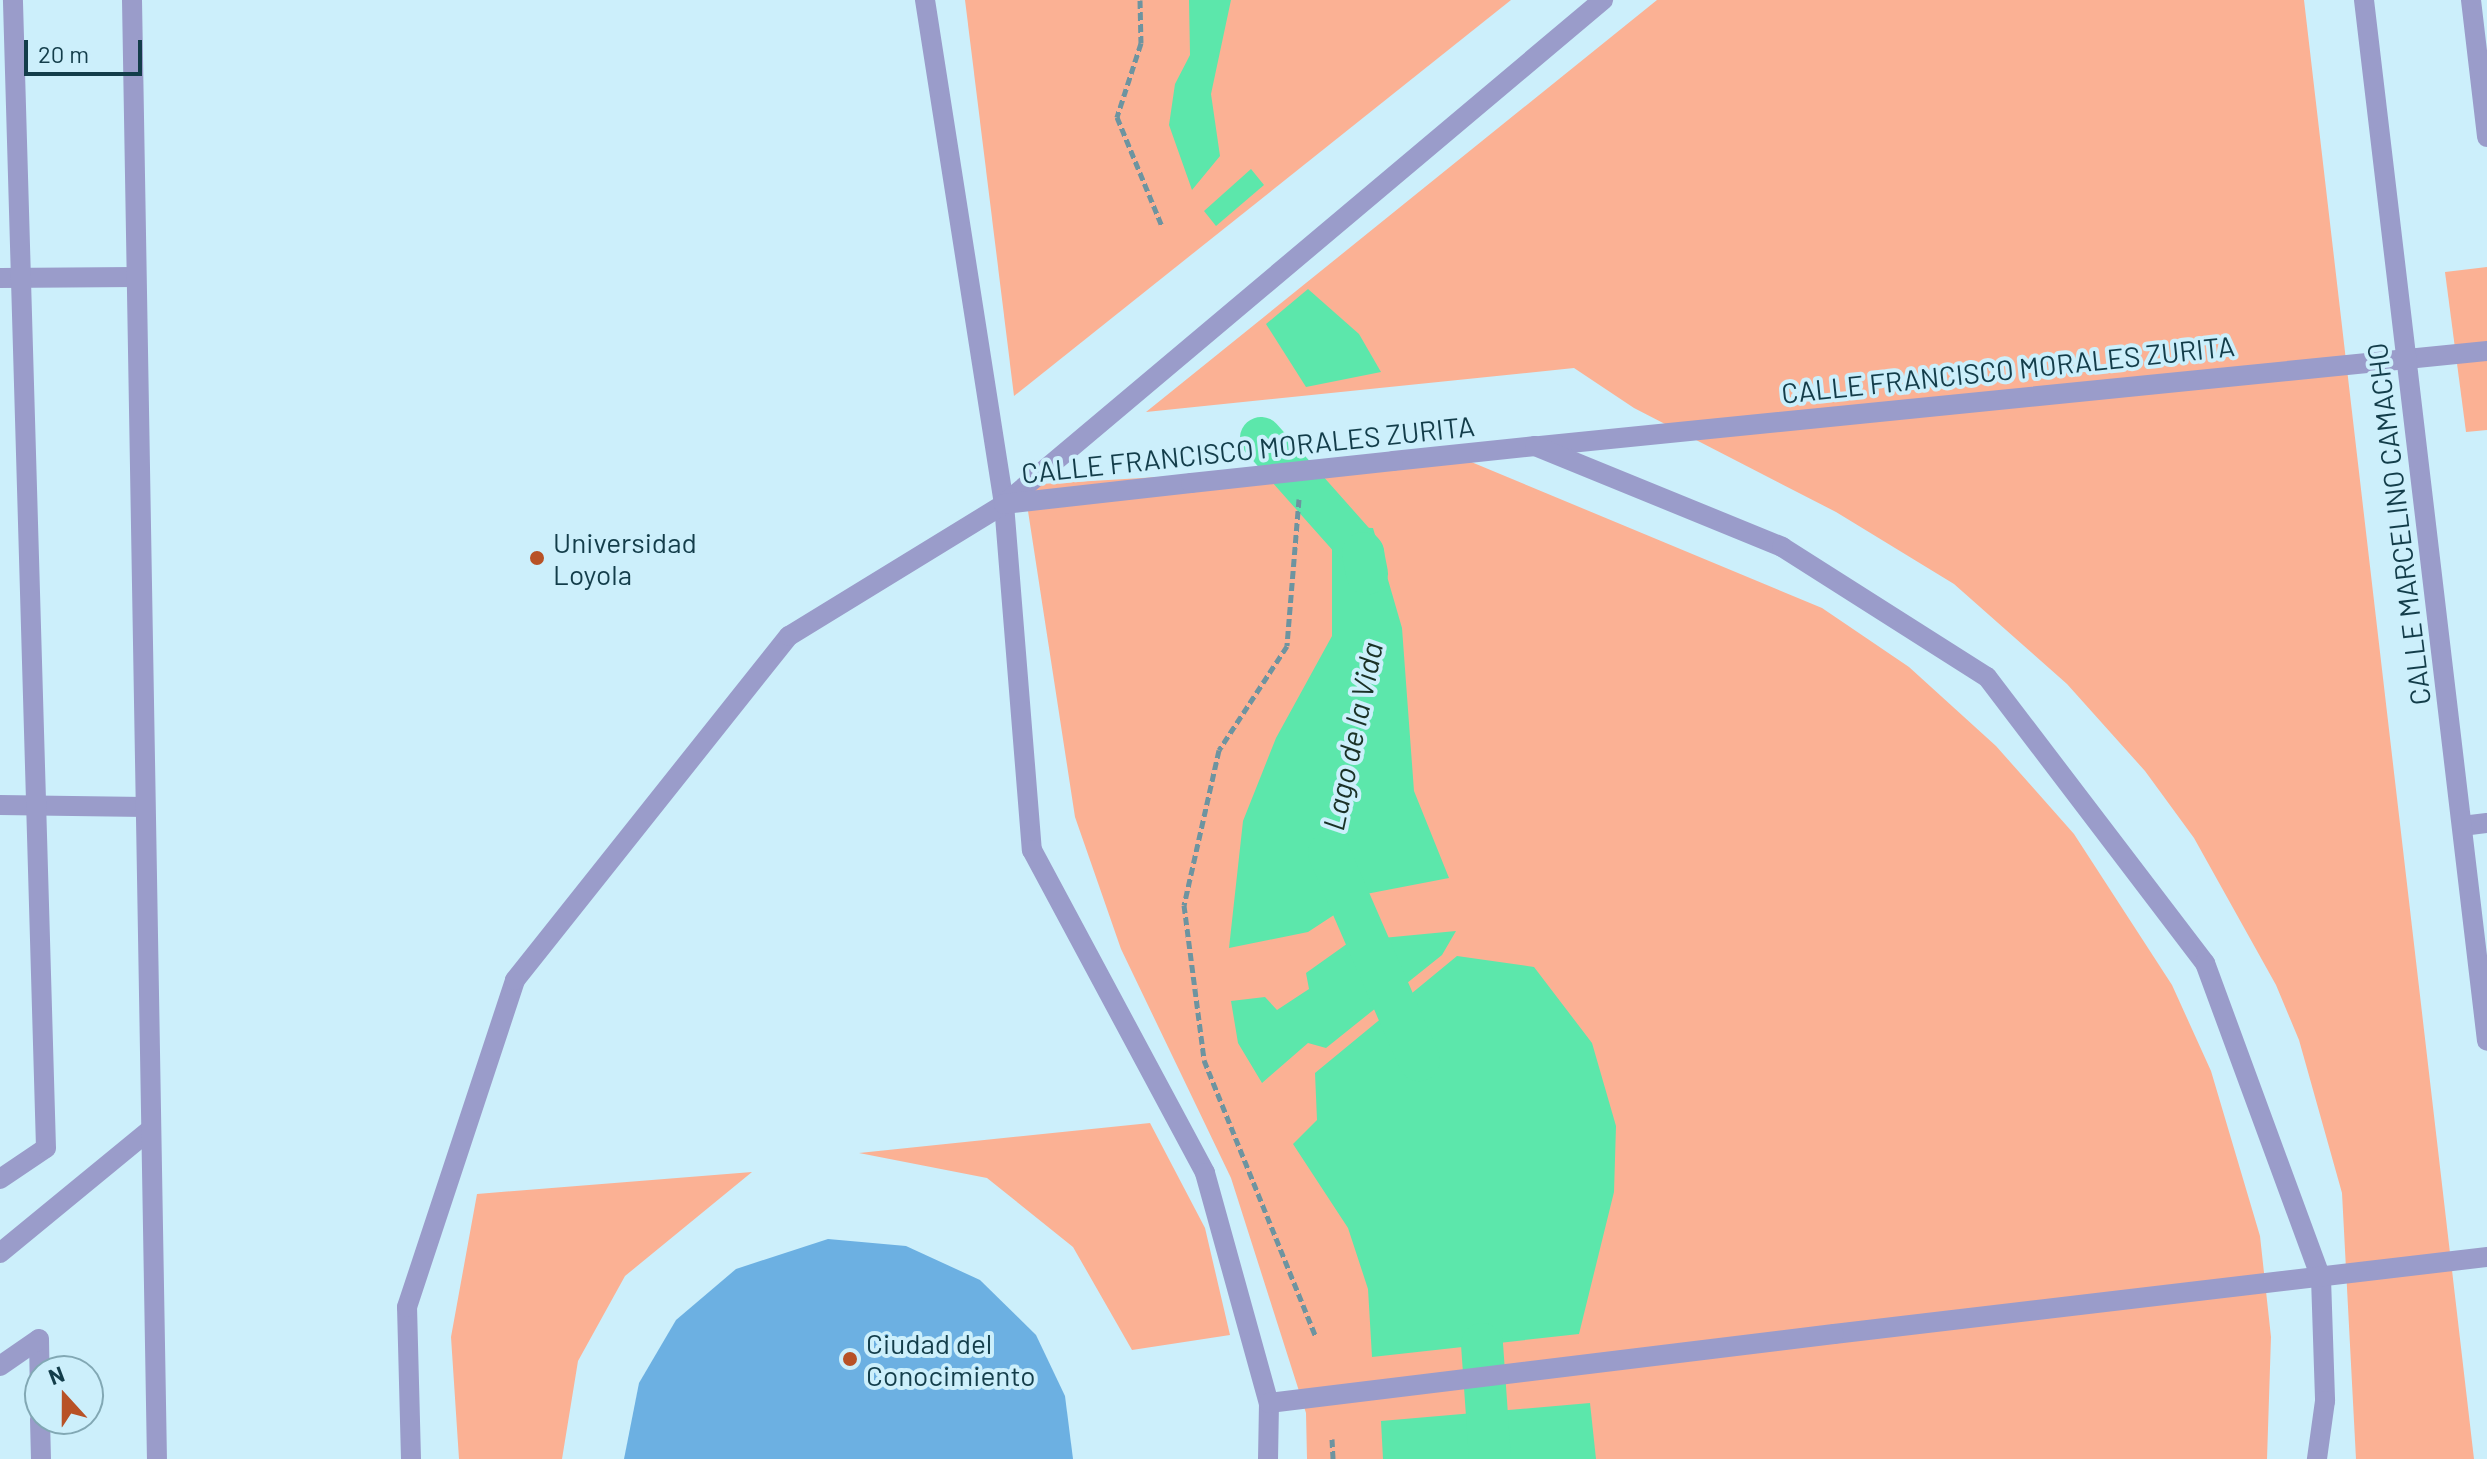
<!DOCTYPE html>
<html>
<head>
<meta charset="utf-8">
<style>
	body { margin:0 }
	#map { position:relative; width:2487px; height:1459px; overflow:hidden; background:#cceffb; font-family:Barlow,sans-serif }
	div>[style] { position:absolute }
	.green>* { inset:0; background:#fbb194 }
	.water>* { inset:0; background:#5ce7ab }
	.canal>* { height:42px; margin:-21px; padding:0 21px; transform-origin:21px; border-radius:21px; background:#5ce7ab }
	.building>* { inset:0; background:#6cb0e2 }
	.path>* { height:5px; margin-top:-2.5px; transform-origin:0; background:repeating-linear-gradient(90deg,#6d94a0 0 8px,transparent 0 12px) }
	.service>* { height:20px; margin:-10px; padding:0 10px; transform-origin:10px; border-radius:10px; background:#9a9cca }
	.pedestrian>* { height:20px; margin:-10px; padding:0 10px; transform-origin:10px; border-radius:10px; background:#9a9cca }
	.minor>* { height:20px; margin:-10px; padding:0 10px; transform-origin:10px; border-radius:10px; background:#9a9cca }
	.pedestrian-bridge>* { height:20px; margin:-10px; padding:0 10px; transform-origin:10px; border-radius:10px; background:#9a9cca }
	.dots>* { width:22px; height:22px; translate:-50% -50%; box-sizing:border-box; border:4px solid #cceffb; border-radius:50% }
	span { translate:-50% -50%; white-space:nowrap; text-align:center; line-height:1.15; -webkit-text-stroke:8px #cceffb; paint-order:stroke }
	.street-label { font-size:28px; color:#133d4a }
	.poi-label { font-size:28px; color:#133d4a }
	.left { translate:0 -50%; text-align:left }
	.water-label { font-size:30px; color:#1a3126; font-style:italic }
	.north { position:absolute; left:24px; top:1355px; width:80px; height:80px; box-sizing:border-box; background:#cceffb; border:2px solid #82a8b4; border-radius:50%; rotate:339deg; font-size:22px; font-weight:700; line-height:32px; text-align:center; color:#133d4a }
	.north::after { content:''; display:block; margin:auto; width:28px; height:36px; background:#b85226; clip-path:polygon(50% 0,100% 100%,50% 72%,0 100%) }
	.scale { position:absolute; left:24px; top:40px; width:118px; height:36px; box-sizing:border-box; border:4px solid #133d4a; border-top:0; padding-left:10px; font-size:24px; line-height:28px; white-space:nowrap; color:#133d4a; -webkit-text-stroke:6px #cceffb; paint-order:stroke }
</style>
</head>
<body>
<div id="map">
	<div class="green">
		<div style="clip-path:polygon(965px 0,1511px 0,1014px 396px)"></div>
		<div style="clip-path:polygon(1657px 0,2304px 0,2474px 1459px,2356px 1459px,2342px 1193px,2299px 1040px,2276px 985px,2194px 838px,2145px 771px,2067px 684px,1954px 584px,1836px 512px,1634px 408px,1574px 368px,1146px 412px)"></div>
		<div style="clip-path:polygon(2487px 267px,2487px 430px,2466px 432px,2445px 272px)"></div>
		<div style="clip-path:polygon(1464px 459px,1822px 608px,1909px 667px,1996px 746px,2074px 834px,2172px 985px,2211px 1071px,2260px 1236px,2271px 1337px,2267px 1459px,1307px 1459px,1306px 1413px,1231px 1178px,1121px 949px,1075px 817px,1024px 485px)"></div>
		<div style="clip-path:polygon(1150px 1123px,1205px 1228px,1230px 1335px,1132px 1350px,1073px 1247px,987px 1178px,859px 1153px)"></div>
		<div style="clip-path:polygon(752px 1172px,625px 1276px,578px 1361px,562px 1459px,459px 1459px,451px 1337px,477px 1194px)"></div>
	</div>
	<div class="water">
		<div style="clip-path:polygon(1189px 0,1231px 0,1211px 94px,1220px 156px,1192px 190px,1169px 125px,1175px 84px,1190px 55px)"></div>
		<div style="clip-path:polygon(1251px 169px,1264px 185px,1216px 226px,1204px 211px)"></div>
		<div style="clip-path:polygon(1308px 289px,1359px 334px,1381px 372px,1306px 387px,1266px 324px)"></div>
		<div style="clip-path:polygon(1332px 527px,1373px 528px,1402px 628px,1414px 791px,1449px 878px,1366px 894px,1308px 932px,1229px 948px,1243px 821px,1276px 738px,1332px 636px)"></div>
		<div style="clip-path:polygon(1456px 931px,1442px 955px,1326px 1048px,1308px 1043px,1262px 1083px,1238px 1043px,1231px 1001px,1265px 997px,1277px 1010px,1309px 989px,1306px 973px,1351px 941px)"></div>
		<div style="clip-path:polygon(1457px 956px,1534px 967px,1592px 1043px,1616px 1126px,1614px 1192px,1579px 1334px,1372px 1357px,1368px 1289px,1348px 1228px,1293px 1144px,1317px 1120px,1315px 1073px)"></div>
		<div style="clip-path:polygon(1590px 1403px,1596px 1459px,1383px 1459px,1381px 1421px)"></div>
	</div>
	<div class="canal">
		<div style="left:1261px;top:438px;width:154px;rotate:48.4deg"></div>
		<div style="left:1363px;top:553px;width:21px;rotate:79deg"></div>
		<div style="left:1329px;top:853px;width:226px;rotate:66.5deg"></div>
		<div style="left:1482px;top:1344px;width:115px;rotate:86deg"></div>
	</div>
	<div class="building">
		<div style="clip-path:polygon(828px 1239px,906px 1246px,980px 1280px,1036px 1335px,1065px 1396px,1073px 1459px,624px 1459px,639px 1383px,676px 1320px,736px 1269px)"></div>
	</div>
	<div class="path">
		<div style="left:1140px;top:0;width:43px;rotate:88.7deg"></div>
		<div style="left:1141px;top:43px;width:78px;rotate:108deg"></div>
		<div style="left:1117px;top:117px;width:118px;rotate:67.6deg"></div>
		<div style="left:1299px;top:499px;width:147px;rotate:94.7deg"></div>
		<div style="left:1287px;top:646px;width:124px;rotate:123.2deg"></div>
		<div style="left:1219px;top:750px;width:159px;rotate:102.7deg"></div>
		<div style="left:1184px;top:905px;width:156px;rotate:82.6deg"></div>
		<div style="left:1204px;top:1060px;width:299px;rotate:68deg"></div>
		<div style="left:1332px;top:1439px;width:20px;rotate:87deg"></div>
	</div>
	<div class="service">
		<div style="left:2471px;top:0;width:138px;rotate:83.3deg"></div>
		<div style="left:0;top:278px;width:136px;rotate:-0.4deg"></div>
		<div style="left:0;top:805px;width:145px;rotate:0.8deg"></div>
		<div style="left:2462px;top:826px;width:25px;rotate:-7deg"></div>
		<div style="left:0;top:1179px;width:55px;rotate:-34deg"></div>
		<div style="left:46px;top:1148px;width:1148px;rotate:-91.65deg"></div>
		<div style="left:39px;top:1339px;width:58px;rotate:89deg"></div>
		<div style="left:0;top:1366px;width:47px;rotate:-34.7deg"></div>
		<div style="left:40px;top:1419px;width:40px;rotate:88.6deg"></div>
	</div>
	<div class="pedestrian">
		<div style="left:925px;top:0;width:510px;rotate:81.09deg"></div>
		<div style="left:1004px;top:504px;width:347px;rotate:85.4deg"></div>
		<div style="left:1032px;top:850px;width:366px;rotate:61.8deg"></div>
		<div style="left:1205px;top:1173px;width:239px;rotate:74.5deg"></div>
		<div style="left:1269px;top:1403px;width:56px;rotate:91deg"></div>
		<div style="left:1540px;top:446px;width:952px;rotate:-5.73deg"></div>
		<div style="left:1393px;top:461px;width:143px;rotate:-6deg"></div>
		<div style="left:1535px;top:446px;width:267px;rotate:22.2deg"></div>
		<div style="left:1782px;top:547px;width:243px;rotate:32.4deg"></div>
		<div style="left:1987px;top:677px;width:360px;rotate:52.7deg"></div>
		<div style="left:2205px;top:963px;width:336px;rotate:69.8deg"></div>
		<div style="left:2321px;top:1278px;width:123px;rotate:88.1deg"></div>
		<div style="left:2325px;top:1401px;width:59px;rotate:97.9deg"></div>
		<div style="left:1004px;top:504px;width:783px;rotate:-40.08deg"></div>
		<div style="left:0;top:1253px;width:194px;rotate:-39.4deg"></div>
		<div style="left:1834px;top:1334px;width:658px;rotate:-6.73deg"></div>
		<div style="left:411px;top:1459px;width:152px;rotate:-91.5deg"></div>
		<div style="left:407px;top:1307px;width:344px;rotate:-71.7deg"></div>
		<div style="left:515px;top:980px;width:440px;rotate:-51.5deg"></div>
		<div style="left:789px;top:636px;width:252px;rotate:-31.5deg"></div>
		<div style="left:1004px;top:504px;width:188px;rotate:-6.4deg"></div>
	</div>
	<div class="minor">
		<div style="left:132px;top:0;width:1459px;rotate:89.02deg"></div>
		<div style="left:2364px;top:0;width:1048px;rotate:83.26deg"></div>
	</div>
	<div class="pedestrian-bridge">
		<div style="left:1191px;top:483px;width:203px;rotate:-6.2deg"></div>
		<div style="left:1269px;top:1403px;width:569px;rotate:-6.96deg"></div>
	</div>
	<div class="dots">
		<div style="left:537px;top:558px;background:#b85226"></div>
		<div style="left:850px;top:1359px;background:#b85226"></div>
	</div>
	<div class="street-label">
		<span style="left:2008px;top:369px;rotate:-6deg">CALLE FRANCISCO MORALES ZURITA</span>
		<span style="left:1248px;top:449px;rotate:-6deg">CALLE FRANCISCO MORALES ZURITA</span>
		<span style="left:2398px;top:524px;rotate:-97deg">CALLE MARCELINO CAMACHO</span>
	</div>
	<div class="poi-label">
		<span class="left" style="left:553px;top:558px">Universidad<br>Loyola</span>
		<span class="left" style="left:866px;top:1359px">Ciudad del<br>Conocimiento</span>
	</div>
	<div class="water-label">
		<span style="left:1352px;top:736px;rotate:-78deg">Lago de la Vida</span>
	</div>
	<div class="north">N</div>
	<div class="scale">20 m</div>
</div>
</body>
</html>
